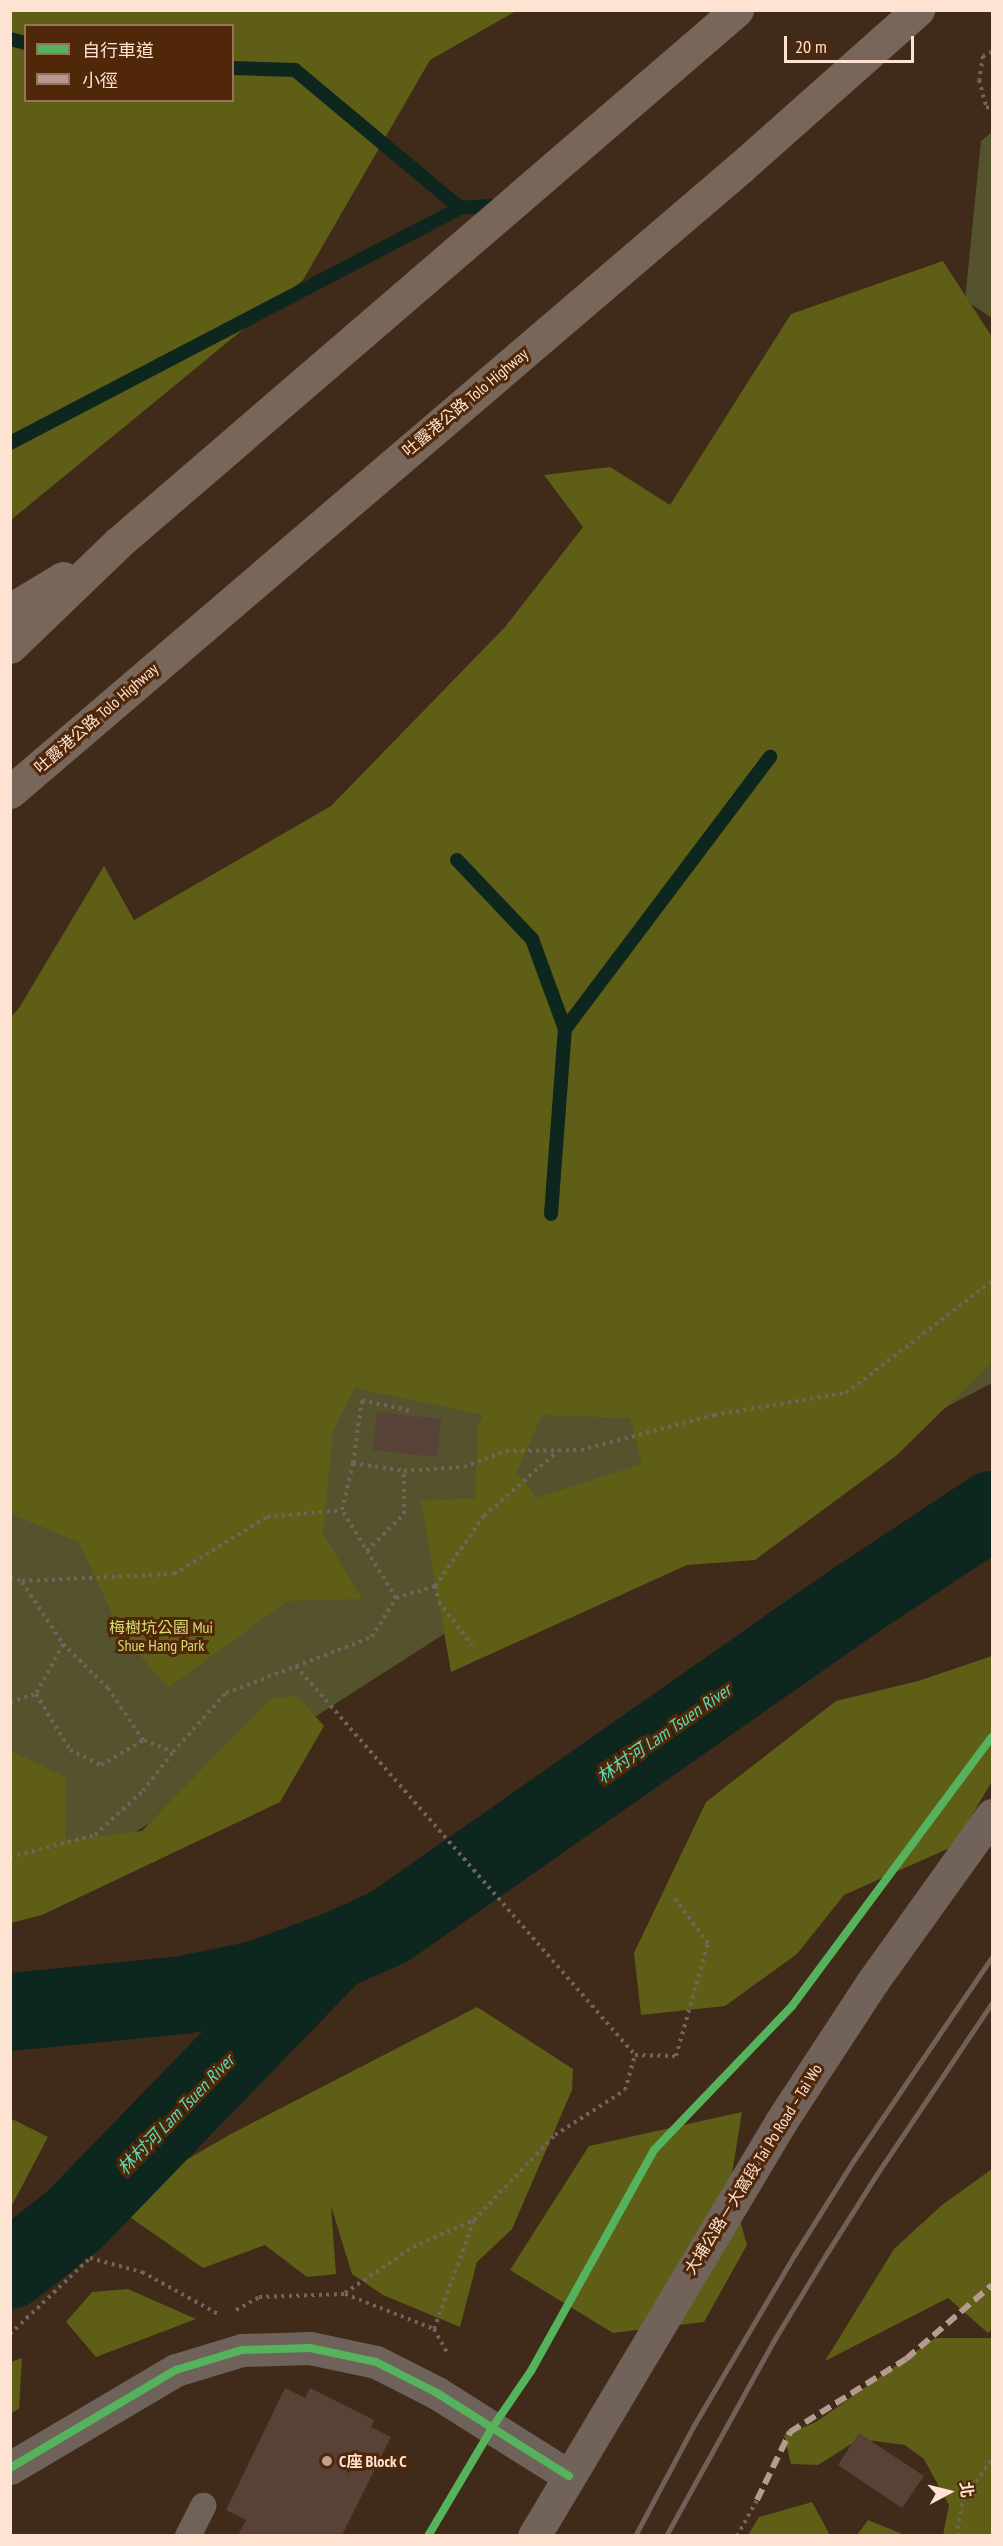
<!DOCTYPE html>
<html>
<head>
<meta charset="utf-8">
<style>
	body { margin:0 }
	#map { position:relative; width:1003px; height:2546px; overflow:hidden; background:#402a19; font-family:"PT Sans Narrow","Noto Sans TC",sans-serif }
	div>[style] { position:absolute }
	.green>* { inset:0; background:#54532d }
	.forest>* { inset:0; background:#5e5e16 }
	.stream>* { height:14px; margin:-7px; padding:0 7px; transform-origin:7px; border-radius:7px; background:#0d271e }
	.river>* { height:78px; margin:-39px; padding:0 39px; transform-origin:39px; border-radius:39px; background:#0d271e }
	.building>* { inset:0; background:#584137 }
	.path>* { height:4px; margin-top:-2px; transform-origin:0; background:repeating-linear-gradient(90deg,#70645c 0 3px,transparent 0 7.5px) }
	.service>* { height:26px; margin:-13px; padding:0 13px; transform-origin:13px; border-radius:13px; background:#6e625b }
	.minor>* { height:33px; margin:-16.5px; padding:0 16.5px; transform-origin:16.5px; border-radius:16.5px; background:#6e625b }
	.secondary>* { height:33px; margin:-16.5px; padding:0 16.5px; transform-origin:16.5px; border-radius:16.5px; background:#72635a }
	.motorway>* { height:33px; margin:-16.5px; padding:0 16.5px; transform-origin:16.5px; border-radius:16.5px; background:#776659 }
	.rail>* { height:4.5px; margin:-2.25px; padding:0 2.25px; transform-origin:2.25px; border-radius:2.25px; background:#706158 }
	.quiet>* { height:6px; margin-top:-3px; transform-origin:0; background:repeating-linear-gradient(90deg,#b69a8f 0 12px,transparent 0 18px) }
	.cycleway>* { height:8px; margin:-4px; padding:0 4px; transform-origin:4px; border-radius:4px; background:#56b35d }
	.dots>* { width:16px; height:16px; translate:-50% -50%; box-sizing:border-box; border:3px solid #502709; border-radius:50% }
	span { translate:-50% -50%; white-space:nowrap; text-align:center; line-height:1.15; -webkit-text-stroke:6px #502709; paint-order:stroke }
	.street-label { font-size:16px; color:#fee3d3 }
	.park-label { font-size:16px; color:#d7de75 }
	.poi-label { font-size:16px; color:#fee3d3; font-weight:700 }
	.left { translate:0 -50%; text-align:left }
	.water-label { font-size:18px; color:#56dcb7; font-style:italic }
	.frame { position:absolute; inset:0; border:12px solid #fee3d3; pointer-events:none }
	.legend { position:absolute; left:24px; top:24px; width:210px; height:78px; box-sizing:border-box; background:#502709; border:2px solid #96725a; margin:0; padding:8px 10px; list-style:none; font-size:18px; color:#fee3d3 }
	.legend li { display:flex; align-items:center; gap:12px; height:30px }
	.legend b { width:30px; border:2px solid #96725a }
	.north { position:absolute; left:919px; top:2462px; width:60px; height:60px; -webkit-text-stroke:4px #502709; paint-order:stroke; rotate:83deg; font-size:16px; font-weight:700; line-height:24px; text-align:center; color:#fee3d3 }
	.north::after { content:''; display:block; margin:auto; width:21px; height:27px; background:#fee3d3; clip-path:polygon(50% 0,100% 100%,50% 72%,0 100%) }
	.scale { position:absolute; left:784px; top:36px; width:130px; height:27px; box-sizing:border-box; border:3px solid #fee3d3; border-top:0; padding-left:8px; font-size:18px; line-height:21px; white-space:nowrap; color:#fee3d3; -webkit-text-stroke:4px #502709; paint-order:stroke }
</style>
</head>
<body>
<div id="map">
	<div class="green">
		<div style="clip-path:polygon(992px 132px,992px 318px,965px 300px,981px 141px)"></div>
		<div style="clip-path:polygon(992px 1140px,992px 1383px,751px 1510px,636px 1511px,11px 1912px,11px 1500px,299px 1368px)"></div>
	</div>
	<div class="forest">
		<div style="clip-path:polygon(evenodd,11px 10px,516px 11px,430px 60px,303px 280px,11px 520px,11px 10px,26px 26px,232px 26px,232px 100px,26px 100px,26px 26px)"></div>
		<div style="clip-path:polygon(evenodd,943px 261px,992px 337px,992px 1362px,896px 1456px,755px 1560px,687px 1565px,451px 1672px,421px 1501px,476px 1498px,477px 1429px,483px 1415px,355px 1388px,333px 1431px,323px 1533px,362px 1599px,287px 1601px,168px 1688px,121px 1633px,79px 1542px,11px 1514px,11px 1017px,19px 1008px,104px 866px,134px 920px,331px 806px,505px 627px,583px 527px,544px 475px,610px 467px,670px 505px,791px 314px,943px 261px,542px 1415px,630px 1418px,642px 1464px,536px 1498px,517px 1472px,542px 1415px)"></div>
		<div style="clip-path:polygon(992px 1656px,992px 1781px,954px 1846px,844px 1895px,797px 1954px,725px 2006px,641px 2015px,634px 1953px,706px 1802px,836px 1701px,918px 1681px)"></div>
		<div style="clip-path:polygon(297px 1696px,324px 1726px,280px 1802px,42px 1915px,11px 1923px,11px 1751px,65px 1777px,66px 1840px,142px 1831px,271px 1698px)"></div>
		<div style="clip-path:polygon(477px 2007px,573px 2069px,572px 2090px,512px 2229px,477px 2262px,460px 2327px,383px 2295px,352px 2274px,331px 2206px,336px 2274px,307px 2277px,265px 2245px,203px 2268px,111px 2204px,229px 2135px)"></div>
		<div style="clip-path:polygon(10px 2112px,12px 2119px,48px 2137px,11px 2207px)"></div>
		<div style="clip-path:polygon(742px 2112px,730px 2186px,747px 2245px,704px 2322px,613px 2333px,510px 2270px,589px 2146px)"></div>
		<div style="clip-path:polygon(992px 2169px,992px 2329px,988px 2333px,948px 2298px,825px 2361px,894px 2249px,942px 2205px)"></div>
		<div style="clip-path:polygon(128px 2289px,196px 2319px,96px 2357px,66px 2322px,92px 2292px)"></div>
		<div style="clip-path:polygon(935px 2338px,992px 2338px,992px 2535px,943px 2535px,949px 2505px,924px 2459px,905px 2445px,859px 2439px,818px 2465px,791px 2464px,784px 2435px,816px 2422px)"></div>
		<div style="clip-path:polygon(22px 2358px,19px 2409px,11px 2413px,11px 2362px)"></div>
		<div style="clip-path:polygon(812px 2502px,830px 2535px,748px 2535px,759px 2517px)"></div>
		<div style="clip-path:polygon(868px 2520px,905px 2535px,857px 2535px)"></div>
	</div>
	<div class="stream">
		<div style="left:10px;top:39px;width:16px;rotate:14deg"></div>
		<div style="left:232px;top:68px;width:63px;rotate:1.8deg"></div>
		<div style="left:295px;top:70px;width:215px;rotate:39.9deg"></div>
		<div style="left:10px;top:443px;width:508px;rotate:-27.57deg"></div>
		<div style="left:460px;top:208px;width:42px;rotate:-4.1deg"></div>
		<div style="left:457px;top:860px;width:109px;rotate:46.5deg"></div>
		<div style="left:532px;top:939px;width:96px;rotate:69.9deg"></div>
		<div style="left:551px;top:1214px;width:186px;rotate:-85.7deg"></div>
		<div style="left:565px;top:1029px;width:341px;rotate:-53deg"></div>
	</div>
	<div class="river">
		<div style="left:10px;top:2012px;width:174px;rotate:-5.6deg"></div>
		<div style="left:183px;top:1995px;width:75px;rotate:-11.6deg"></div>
		<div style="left:256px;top:1980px;width:82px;rotate:-20deg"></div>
		<div style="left:333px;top:1952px;width:61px;rotate:-24.1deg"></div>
		<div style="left:389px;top:1927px;width:566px;rotate:-35.01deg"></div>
		<div style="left:853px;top:1602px;width:167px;rotate:-33.5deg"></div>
		<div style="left:10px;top:2270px;width:81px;rotate:-38deg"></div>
		<div style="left:74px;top:2220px;width:362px;rotate:-45.9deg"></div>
	</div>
	<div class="building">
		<div style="clip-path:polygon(377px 1412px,441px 1419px,437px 1457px,373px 1450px)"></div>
		<div style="clip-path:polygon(285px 2388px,305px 2398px,310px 2388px,374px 2420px,371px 2427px,391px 2437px,342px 2535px,238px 2535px,246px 2520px,226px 2510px)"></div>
		<div style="clip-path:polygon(859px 2433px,924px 2476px,902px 2508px,838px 2465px)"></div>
	</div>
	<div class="path">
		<div style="left:992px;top:52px;width:10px;rotate:156deg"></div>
		<div style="left:983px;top:56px;width:24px;rotate:99deg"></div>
		<div style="left:979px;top:80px;width:28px;rotate:75deg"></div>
		<div style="left:986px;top:107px;width:6px;rotate:9deg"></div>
		<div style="left:353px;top:1463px;width:64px;rotate:-81.9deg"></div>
		<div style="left:362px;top:1400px;width:49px;rotate:12.9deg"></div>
		<div style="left:367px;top:1551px;width:52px;rotate:-45deg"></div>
		<div style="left:404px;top:1514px;width:43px;rotate:-90deg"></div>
		<div style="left:10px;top:1578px;width:12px;rotate:14deg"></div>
		<div style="left:22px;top:1581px;width:152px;rotate:-2.6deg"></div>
		<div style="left:174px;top:1574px;width:109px;rotate:-31.5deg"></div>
		<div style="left:267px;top:1517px;width:75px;rotate:-5.3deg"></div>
		<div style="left:22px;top:1582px;width:74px;rotate:56.5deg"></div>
		<div style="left:63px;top:1644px;width:57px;rotate:118.4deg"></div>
		<div style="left:435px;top:1586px;width:16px;rotate:76deg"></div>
		<div style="left:439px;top:1602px;width:54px;rotate:52.5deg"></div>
		<div style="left:396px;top:1598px;width:41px;rotate:-17.1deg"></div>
		<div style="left:435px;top:1586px;width:85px;rotate:-55deg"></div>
		<div style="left:484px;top:1516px;width:98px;rotate:-41.3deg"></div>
		<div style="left:63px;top:1644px;width:63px;rotate:44.4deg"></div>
		<div style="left:108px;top:1688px;width:63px;rotate:56.1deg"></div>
		<div style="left:296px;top:1666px;width:516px;rotate:48.93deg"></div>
		<div style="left:10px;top:1702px;width:27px;rotate:-17deg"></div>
		<div style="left:36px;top:1694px;width:66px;rotate:58.7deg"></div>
		<div style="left:70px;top:1750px;width:34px;rotate:26deg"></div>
		<div style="left:101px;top:1765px;width:50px;rotate:-30.2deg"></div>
		<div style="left:144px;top:1740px;width:31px;rotate:22deg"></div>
		<div style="left:10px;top:1857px;width:88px;rotate:-14.5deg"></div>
		<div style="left:95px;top:1835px;width:65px;rotate:-42.5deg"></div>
		<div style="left:143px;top:1791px;width:49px;rotate:-52.4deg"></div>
		<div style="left:173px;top:1752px;width:79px;rotate:-48.1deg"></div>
		<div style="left:226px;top:1693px;width:156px;rotate:-21deg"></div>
		<div style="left:372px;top:1637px;width:46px;rotate:-58.4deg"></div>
		<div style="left:396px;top:1598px;width:103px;rotate:-121.5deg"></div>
		<div style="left:342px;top:1510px;width:48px;rotate:-76.8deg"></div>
		<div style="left:353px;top:1463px;width:52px;rotate:8.9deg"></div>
		<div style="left:404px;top:1471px;width:60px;rotate:-3.8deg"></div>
		<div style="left:464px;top:1467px;width:45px;rotate:-20.9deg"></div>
		<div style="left:506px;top:1451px;width:75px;rotate:-0.8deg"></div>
		<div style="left:581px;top:1450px;width:138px;rotate:-14.7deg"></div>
		<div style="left:714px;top:1415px;width:134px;rotate:-9.5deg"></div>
		<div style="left:846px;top:1393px;width:184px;rotate:-37.5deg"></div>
		<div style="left:345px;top:2293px;width:82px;rotate:-34.1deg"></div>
		<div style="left:413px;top:2247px;width:67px;rotate:-23.9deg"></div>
		<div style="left:236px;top:2310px;width:26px;rotate:-29deg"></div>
		<div style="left:259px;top:2297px;width:86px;rotate:-2deg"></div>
		<div style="left:345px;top:2294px;width:96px;rotate:21.5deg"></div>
		<div style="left:434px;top:2329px;width:116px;rotate:-69.8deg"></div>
		<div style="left:474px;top:2220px;width:117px;rotate:-46.4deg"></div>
		<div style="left:555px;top:2135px;width:83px;rotate:-32.7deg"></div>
		<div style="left:625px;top:2090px;width:36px;rotate:-74deg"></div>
		<div style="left:635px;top:2055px;width:41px;rotate:1.4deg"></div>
		<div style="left:676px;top:2056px;width:117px;rotate:-74.2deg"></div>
		<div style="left:708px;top:1943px;width:59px;rotate:-126.7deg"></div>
		<div style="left:434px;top:2329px;width:29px;rotate:61deg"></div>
		<div style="left:10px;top:2334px;width:110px;rotate:-43.5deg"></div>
		<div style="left:90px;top:2258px;width:54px;rotate:15.1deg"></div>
		<div style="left:142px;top:2272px;width:89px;rotate:28.9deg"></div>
		<div style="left:451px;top:2536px;width:1px;rotate:-90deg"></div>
		<div style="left:737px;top:2536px;width:41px;rotate:-60.9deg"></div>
		<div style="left:956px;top:2536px;width:37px;rotate:-79deg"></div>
		<div style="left:963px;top:2500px;width:50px;rotate:-54.7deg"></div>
	</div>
	<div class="service">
		<div style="left:188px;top:2536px;width:34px;rotate:-63deg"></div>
	</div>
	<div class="minor">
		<div style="left:10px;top:2468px;width:193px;rotate:-30.6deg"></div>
		<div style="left:176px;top:2370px;width:69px;rotate:-16.9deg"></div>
		<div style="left:242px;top:2350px;width:68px;rotate:-1.7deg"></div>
		<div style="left:310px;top:2348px;width:67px;rotate:12deg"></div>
		<div style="left:376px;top:2362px;width:68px;rotate:26.9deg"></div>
		<div style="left:437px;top:2393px;width:156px;rotate:32.2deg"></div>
	</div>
	<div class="secondary">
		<div style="left:534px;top:2536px;width:481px;rotate:-59.2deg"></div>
		<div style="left:780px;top:2123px;width:170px;rotate:-56.8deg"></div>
		<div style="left:873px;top:1981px;width:204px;rotate:-54.4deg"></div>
	</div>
	<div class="motorway">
		<div style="left:10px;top:610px;width:62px;rotate:-31.1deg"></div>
		<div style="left:10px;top:647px;width:150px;rotate:-43.9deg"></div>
		<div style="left:118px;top:543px;width:817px;rotate:-40.73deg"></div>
		<div style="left:10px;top:792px;width:962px;rotate:-40.53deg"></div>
		<div style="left:741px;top:167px;width:237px;rotate:-41.6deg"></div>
	</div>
	<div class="rail">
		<div style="left:635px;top:2536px;width:123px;rotate:-62deg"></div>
		<div style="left:693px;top:2427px;width:201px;rotate:-59.5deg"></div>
		<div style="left:795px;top:2254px;width:111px;rotate:-57.9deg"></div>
		<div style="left:854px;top:2160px;width:245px;rotate:-55.8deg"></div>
		<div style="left:666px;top:2536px;width:222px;rotate:-61.1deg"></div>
		<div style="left:773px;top:2342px;width:104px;rotate:-58.8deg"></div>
		<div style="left:827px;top:2253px;width:90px;rotate:-57.7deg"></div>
		<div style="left:875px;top:2177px;width:210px;rotate:-56.1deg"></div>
	</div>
	<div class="quiet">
		<div style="left:757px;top:2500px;width:76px;rotate:-64.1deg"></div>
		<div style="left:790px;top:2432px;width:137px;rotate:-32.2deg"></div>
		<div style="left:906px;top:2359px;width:113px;rotate:-40.7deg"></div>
	</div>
	<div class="cycleway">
		<div style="left:10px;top:2468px;width:193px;rotate:-30.6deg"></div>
		<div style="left:176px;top:2370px;width:69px;rotate:-16.9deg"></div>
		<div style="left:242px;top:2350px;width:68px;rotate:-1.7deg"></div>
		<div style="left:310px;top:2348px;width:67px;rotate:12deg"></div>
		<div style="left:376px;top:2362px;width:68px;rotate:26.9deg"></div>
		<div style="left:437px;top:2393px;width:156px;rotate:32.2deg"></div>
		<div style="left:428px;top:2536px;width:126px;rotate:-59.3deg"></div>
		<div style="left:492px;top:2428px;width:69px;rotate:-55.6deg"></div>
		<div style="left:531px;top:2371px;width:253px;rotate:-60.9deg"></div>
		<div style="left:654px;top:2150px;width:199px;rotate:-46.2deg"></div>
		<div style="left:792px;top:2006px;width:335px;rotate:-53.4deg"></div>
	</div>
	<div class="dots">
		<div style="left:327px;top:2461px;background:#bca292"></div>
	</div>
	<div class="street-label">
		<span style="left:465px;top:402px;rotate:-40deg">吐露港公路 Tolo Highway</span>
		<span style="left:96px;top:718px;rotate:-41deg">吐露港公路 Tolo Highway</span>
		<span style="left:753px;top:2169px;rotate:-58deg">大埔公路－大窩段 Tai Po Road – Tai Wo</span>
	</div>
	<div class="park-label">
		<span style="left:161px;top:1636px">梅樹坑公園 Mui<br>Shue Hang Park</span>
	</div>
	<div class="poi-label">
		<span class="left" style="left:339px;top:2461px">C座 Block C</span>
	</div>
	<div class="water-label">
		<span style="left:664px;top:1734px;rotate:-35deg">林村河 Lam Tsuen River</span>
		<span style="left:176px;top:2115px;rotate:-46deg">林村河 Lam Tsuen River</span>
	</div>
	<div class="frame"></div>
	<ul class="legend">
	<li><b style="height:8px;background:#56b35d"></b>自行車道</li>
	<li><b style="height:8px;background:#b69a8f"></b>小徑</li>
	</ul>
	<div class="north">北</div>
	<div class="scale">20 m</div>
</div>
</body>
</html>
